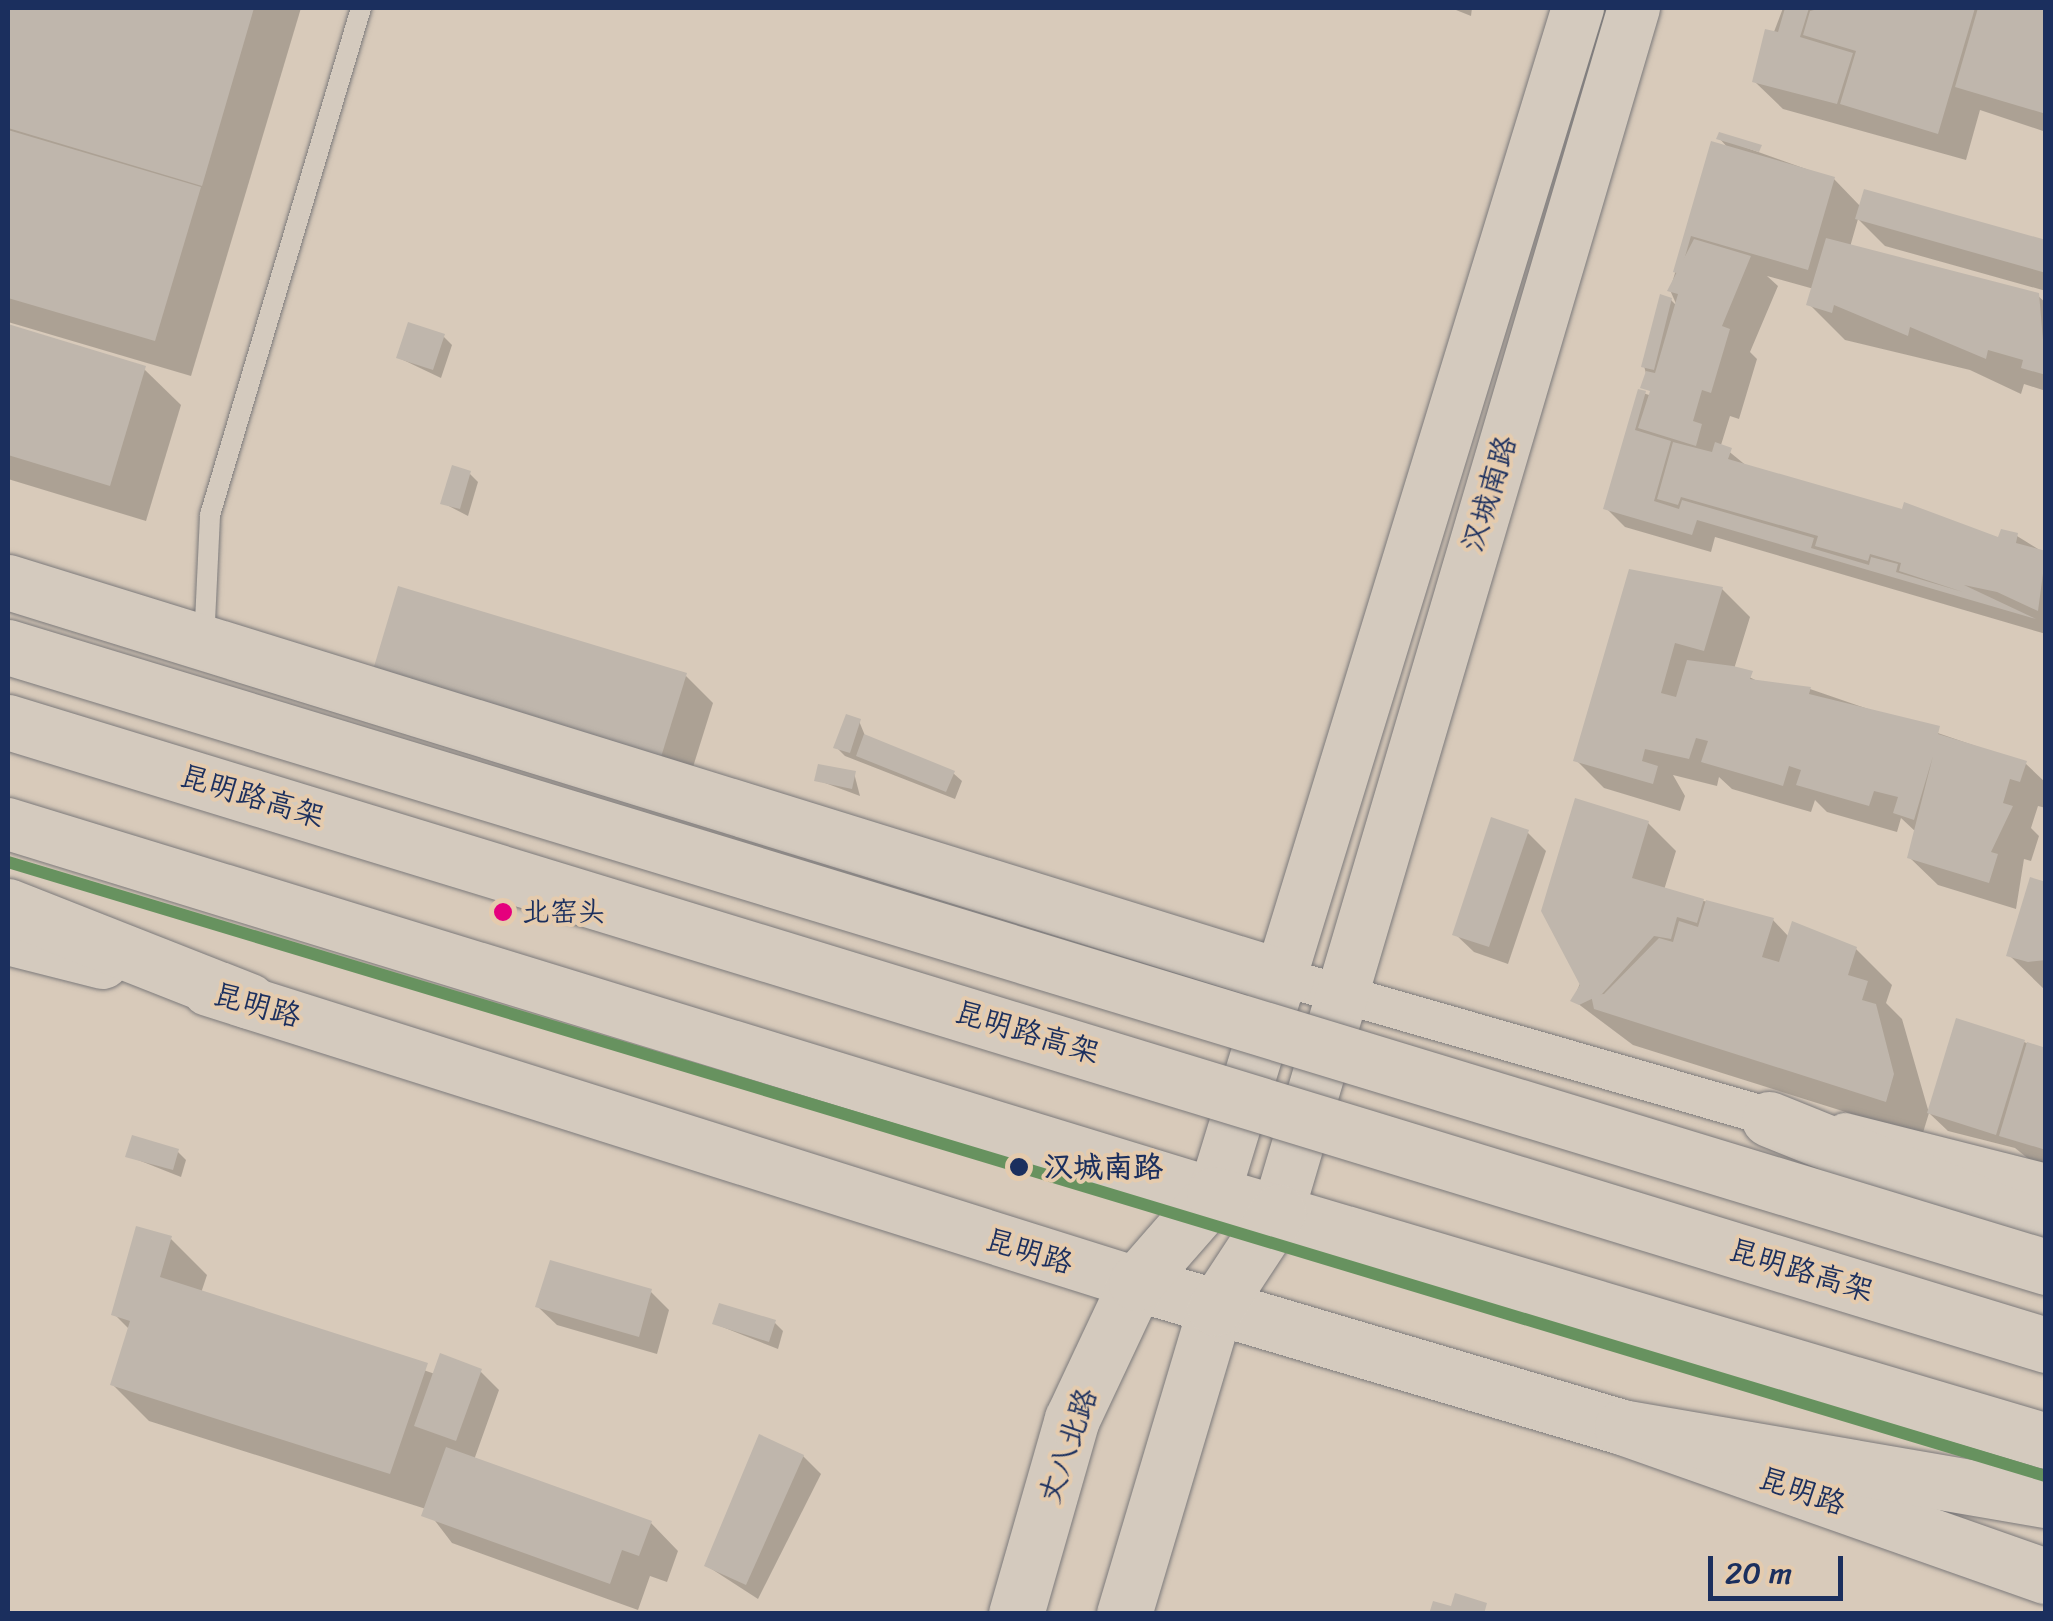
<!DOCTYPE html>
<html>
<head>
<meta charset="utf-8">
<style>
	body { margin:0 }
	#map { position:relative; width:2053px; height:1621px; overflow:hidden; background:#d8caba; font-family:Sriracha,"LXGW WenKai TC",sans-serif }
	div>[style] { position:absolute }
	.shadow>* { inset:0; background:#0003 }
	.building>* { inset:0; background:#bfb6ac }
	.roads { filter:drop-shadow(0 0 2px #7c7a7b) drop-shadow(0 0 2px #7c7a7b) }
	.service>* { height:20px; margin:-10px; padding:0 10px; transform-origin:10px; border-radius:10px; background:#d4cabe }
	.minor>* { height:38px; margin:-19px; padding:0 19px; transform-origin:19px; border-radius:19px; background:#d4cabe }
	.secondary>* { height:52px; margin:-26px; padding:0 26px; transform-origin:26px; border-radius:26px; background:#d4cabe }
	.primary>* { height:55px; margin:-27.5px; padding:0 27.5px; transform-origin:27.5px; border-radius:27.5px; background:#d4cabe }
	.trunk>* { height:55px; margin:-27.5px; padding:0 27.5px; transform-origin:27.5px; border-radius:27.5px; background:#d4cabe }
	.bridges { filter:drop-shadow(0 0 2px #7c7a7b) drop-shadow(0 0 2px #7c7a7b) }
	.trunk-bridge>* { height:55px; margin:-27.5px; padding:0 27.5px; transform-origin:27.5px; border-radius:27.5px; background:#d4cabe }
	.metro-1>* { height:12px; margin:-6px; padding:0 6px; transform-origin:6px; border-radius:6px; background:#67925f }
	.dots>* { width:28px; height:28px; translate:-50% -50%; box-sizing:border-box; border:5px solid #e5cbad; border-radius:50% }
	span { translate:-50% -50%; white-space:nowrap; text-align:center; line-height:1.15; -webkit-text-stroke:8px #e5cbad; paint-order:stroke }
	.bus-label { font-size:28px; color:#1b2f5e }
	.left { translate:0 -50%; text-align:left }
	.street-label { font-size:30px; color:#1b2f5e }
	.stop-label { font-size:30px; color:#1b2f5e; font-weight:700 }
	.frame { position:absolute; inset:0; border:10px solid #1b2f5e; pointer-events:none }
	.scale { position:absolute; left:1708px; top:1556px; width:135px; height:45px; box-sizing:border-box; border:5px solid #1b2f5e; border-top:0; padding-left:12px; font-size:30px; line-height:35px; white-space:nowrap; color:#1b2f5e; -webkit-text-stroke:8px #e5cbad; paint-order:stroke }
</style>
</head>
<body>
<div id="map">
	<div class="shadow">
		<div style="clip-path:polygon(8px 8px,301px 8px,191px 376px,8px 322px)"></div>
		<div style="clip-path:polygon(1451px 8px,1472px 8px,1471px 16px)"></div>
		<div style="clip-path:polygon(1783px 8px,2046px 8px,2046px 132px,1980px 110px,1966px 160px,1783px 109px,1755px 82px)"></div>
		<div style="clip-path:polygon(1719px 138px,1834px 179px,1861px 207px,2046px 243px,2046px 291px,1885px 246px,1858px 219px,1850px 247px,2037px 295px,2046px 303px,2046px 391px,2024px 384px,2021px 394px,1970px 370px,1845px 340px,1809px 304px,1814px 289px,1767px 276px,1778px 286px,1750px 352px,1757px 359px,1739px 419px,1730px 416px,1721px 445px,1748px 467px,2000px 540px,2017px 536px,2046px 554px,2046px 634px,1715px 537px,1711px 552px,1625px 527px,1606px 508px,1640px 392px,1652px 396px,1644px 366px,1671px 300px,1677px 306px,1670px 290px,1713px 144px,1729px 149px)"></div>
		<div style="clip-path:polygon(8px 327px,144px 369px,181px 405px,146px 521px,8px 479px)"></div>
		<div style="clip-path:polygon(443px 336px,452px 345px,441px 378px,399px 358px)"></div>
		<div style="clip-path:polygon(469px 473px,478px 482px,468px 516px,443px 503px)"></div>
		<div style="clip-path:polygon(1631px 572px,1722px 589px,1750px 617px,1734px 669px,1761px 683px,1810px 689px,2025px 763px,2046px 783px,2046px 808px,2038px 806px,2031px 828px,2039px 836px,2031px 861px,2024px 859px,2016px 909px,1938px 885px,1910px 858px,1917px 833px,1901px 818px,1897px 832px,1827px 812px,1815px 800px,1811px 812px,1732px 789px,1719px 777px,1717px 786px,1673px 775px,1685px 796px,1680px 811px,1604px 788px,1576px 760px)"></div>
		<div style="clip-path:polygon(685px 675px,713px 703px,688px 783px,404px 697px)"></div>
		<div style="clip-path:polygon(859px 721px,866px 738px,953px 773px,962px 781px,955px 799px,845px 756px,836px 747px)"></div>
		<div style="clip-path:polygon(854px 773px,860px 796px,817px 780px)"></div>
		<div style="clip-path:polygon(1648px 823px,1676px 851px,1664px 890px,1773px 920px,1789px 937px,1856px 949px,1892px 985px,1886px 1003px,1902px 1019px,1929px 1113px,1922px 1136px,1633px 1045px,1573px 1000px)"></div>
		<div style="clip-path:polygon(1527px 832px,1546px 851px,1508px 964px,1474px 952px,1455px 934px)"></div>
		<div style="clip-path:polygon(2046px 887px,2046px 991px,2009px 955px)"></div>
		<div style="clip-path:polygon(2024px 1042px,2046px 1051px,2046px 1173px,2015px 1148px,1948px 1131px,1929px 1113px)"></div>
		<div style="clip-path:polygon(178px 1152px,186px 1160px,181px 1177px,128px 1156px)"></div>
		<div style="clip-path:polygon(171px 1239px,207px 1275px,201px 1293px,435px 1374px,480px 1371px,499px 1390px,474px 1460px,651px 1523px,678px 1551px,667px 1582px,650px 1576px,638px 1610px,452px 1543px,426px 1509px,149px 1421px,113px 1385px,130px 1330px,114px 1314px)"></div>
		<div style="clip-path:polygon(650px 1291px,669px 1310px,657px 1354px,557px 1325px,538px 1307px)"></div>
		<div style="clip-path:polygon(774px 1322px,783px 1331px,778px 1349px,715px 1324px)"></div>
		<div style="clip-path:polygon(803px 1456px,821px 1474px,758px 1599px,707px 1566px)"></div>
	</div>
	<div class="building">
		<div style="clip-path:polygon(8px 8px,254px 8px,202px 186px,8px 128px)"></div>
		<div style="clip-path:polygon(1785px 8px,1809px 8px,1800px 37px,1853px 53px,1837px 104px,1752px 82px,1765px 29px,1778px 32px)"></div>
		<div style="clip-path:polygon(1975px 8px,1938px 134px,1840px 104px,1856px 51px,1803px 35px,1810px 11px,1822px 8px)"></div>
		<div style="clip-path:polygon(1978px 8px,2046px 8px,2046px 114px,1955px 87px)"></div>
		<div style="clip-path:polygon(8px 130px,201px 187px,155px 341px,8px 298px)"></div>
		<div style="clip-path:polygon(1719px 132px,1762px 145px,1759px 152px,1716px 139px)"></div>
		<div style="clip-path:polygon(1711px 141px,1835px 177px,1808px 270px,1691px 236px,1680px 274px,1673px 272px)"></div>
		<div style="clip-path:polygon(1864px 189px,2046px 240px,2046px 273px,1855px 219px)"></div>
		<div style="clip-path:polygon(1826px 238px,2039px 293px,2046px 375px,2021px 368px,2023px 360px,1988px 350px,1986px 359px,1910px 327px,1908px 336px,1834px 305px,1832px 313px,1806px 305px)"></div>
		<div style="clip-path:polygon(1694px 239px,1751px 256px,1722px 326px,1730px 329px,1711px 393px,1702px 390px,1693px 421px,1702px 424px,1696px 446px,1638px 428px,1650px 391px,1640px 388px,1646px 371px,1655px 373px,1678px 294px,1667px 291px)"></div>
		<div style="clip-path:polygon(1660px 294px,1672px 298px,1654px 370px,1641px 367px)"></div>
		<div style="clip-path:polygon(408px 322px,445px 334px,433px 370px,396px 358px)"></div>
		<div style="clip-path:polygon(8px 324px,146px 366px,110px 486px,8px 455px)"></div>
		<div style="clip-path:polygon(1638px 389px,1646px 391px,1635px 430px,1671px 441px,1654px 501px,1679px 509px,1682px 500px,1814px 538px,1811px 548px,1869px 565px,1871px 557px,1898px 564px,1896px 572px,1963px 592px,1899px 571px,1901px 563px,1870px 554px,1868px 561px,1815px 546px,1818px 536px,1681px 497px,1678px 505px,1657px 499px,1673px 442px,1712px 452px,1715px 442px,1732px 448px,1728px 459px,1902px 509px,1904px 502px,1998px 537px,2001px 529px,2018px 533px,2016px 543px,2046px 551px,2038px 611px,1997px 592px,1964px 585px,2036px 619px,1697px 520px,1692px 535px,1603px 509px)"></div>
		<div style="clip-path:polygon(452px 465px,471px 471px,460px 509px,440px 504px)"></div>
		<div style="clip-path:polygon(1629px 569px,1723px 587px,1704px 651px,1675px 643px,1661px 693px,1676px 697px,1687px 660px,1733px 666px,1753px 671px,1750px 679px,1811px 687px,1809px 694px,1940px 726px,1938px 734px,2027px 761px,2020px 782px,2010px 779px,2003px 803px,2013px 806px,1991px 852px,1998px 854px,1989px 883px,1907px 858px,1933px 756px,1914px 820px,1893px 813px,1898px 797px,1874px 791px,1869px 806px,1796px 785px,1801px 770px,1789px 766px,1783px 786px,1701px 762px,1708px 741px,1696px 738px,1689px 759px,1645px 749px,1642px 761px,1658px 766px,1653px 784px,1573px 761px)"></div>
		<div style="clip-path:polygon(398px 586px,687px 673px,661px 757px,373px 670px)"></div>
		<div style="clip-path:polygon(846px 714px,861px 719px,850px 753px,833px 748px)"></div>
		<div style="clip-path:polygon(864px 734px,955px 771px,946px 792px,856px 756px)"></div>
		<div style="clip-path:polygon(818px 764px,856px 771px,852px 789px,814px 781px)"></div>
		<div style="clip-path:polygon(1575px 798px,1649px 821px,1632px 878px,1704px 899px,1697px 923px,1677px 917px,1671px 939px,1654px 936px,1602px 994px,1579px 1005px,1570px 1001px,1580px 985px,1541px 911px)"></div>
		<div style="clip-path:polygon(1491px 817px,1529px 830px,1489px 947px,1452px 935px)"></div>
		<div style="clip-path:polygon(2030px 877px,2046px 882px,2046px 960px,2028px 962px,2006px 956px)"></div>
		<div style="clip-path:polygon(1706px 900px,1774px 918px,1762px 957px,1779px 962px,1792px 921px,1857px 947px,1848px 975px,1868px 981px,1862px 1000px,1876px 1004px,1894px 1074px,1886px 1102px,1594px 1009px,1591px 995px,1604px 994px,1659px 938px,1673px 942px,1679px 921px,1698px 927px)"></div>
		<div style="clip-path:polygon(1956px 1018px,2025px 1040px,1996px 1135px,1927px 1113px)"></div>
		<div style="clip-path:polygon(2027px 1042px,2046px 1048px,2046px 1150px,1999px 1136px)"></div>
		<div style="clip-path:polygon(132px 1135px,179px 1149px,173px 1170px,125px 1157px)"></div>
		<div style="clip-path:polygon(136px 1226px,172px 1236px,160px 1277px,428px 1363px,390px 1474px,110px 1385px,130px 1321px,111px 1315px)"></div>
		<div style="clip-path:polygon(550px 1260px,652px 1289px,639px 1337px,535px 1307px)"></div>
		<div style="clip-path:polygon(719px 1303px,776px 1320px,769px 1342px,712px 1324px)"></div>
		<div style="clip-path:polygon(440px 1353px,482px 1369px,456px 1441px,414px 1426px)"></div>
		<div style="clip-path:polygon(759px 1434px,804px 1455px,746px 1585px,704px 1566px)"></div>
		<div style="clip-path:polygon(446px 1447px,652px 1521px,639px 1556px,622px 1550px,610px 1584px,421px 1516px)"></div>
		<div style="clip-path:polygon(1455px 1593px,1487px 1603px,1484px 1614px,1429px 1614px,1433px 1601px,1451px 1606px)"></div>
	</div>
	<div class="roads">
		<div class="service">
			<div style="left:205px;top:622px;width:107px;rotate:-87.3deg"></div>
			<div style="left:210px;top:515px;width:529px;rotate:-73.41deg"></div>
		</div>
		<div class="minor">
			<div style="left:1286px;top:978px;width:525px;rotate:16.02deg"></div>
			<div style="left:1845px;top:1132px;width:207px;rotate:14.2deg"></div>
		</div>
		<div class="secondary">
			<div style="left:8px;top:824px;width:1261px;rotate:17.06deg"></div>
			<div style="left:1214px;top:1194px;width:1241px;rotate:-72.94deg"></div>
			<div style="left:8px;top:939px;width:98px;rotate:14.2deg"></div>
			<div style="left:208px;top:990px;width:973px;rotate:17.52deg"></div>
			<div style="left:1278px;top:1212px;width:1256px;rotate:-73.53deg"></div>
		</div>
		<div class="primary">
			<div style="left:1136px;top:1283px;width:507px;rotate:16.5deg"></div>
			<div style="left:1622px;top:1427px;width:449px;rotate:19.4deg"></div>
			<div style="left:1016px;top:1614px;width:203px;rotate:-74deg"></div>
			<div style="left:1072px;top:1419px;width:150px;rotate:-64.8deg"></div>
			<div style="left:1136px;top:1283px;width:118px;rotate:-48.8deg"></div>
			<div style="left:1214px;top:1194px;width:868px;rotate:16.53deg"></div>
			<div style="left:1124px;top:1614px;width:319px;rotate:-73.4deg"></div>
			<div style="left:1215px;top:1308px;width:115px;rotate:-56.7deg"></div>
		</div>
		<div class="trunk">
			<div style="left:8px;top:582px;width:1338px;rotate:17.22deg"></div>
			<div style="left:8px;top:906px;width:259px;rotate:21.5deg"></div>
			<div style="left:1769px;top:1119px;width:299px;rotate:22deg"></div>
			<div style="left:1622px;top:1427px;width:430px;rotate:9.8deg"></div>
		</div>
	</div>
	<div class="bridges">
		<div class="trunk-bridge">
			<div style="left:8px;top:647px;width:2130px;rotate:16.92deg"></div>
			<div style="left:8px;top:722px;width:2131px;rotate:17deg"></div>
		</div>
	</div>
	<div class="metro-1">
		<div style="left:8px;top:862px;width:2128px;rotate:16.77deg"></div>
	</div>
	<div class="dots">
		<div style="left:503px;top:912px;background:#e5007d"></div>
		<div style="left:1019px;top:1167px;background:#1b2f5e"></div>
	</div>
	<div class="bus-label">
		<span class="left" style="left:522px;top:912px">北窑头</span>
	</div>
	<div class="street-label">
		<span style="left:1489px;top:494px;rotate:-73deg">汉城南路</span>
		<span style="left:252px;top:796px;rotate:17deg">昆明路高架</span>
		<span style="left:257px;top:1005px;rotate:16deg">昆明路</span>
		<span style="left:1027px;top:1032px;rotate:17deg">昆明路高架</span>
		<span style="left:1029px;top:1251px;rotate:17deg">昆明路</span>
		<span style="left:1801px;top:1270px;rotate:17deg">昆明路高架</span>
		<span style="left:1068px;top:1446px;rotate:-71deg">丈八北路</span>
		<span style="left:1802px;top:1491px;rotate:19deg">昆明路</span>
	</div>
	<div class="stop-label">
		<span class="left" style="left:1043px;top:1167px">汉城南路</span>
	</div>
	<div class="frame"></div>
	<div class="scale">20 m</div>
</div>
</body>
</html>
